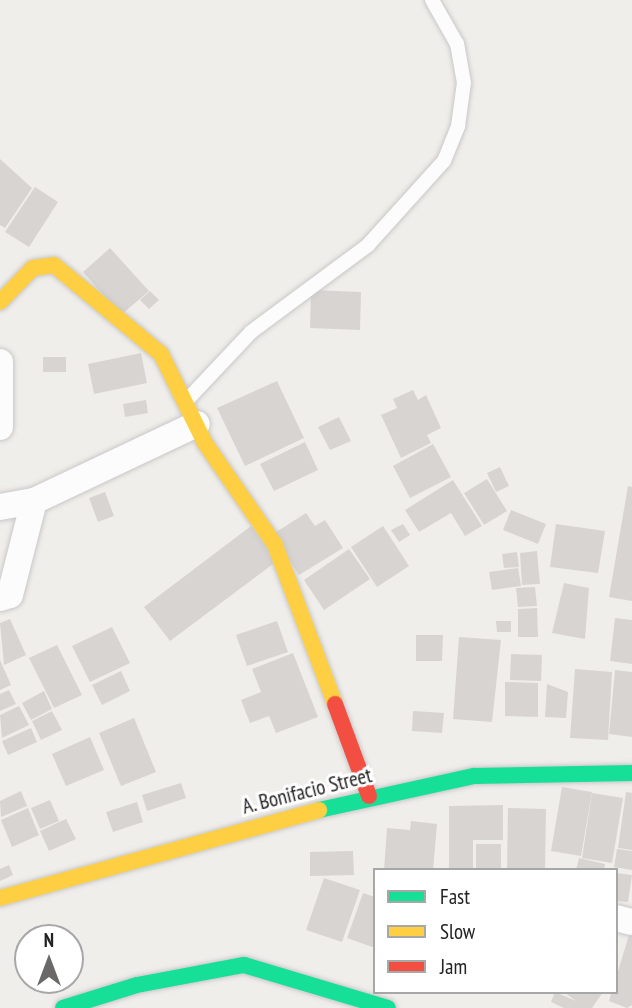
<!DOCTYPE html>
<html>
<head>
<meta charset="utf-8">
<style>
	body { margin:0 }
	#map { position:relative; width:632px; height:1008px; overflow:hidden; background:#f0eeeb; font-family:"PT Sans Narrow",sans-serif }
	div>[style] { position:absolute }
	.building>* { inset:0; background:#d7d4d2 }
	.roads { filter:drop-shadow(0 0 2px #c9c8c7) drop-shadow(0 0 2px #c9c8c7) }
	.lane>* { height:14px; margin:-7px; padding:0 7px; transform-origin:7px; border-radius:7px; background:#fdfcfc }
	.street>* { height:26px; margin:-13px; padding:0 13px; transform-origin:13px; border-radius:13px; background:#fdfcfc }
	.fast>* { height:16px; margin:-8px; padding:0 8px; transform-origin:8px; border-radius:8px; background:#16e098 }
	.slow>* { height:16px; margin:-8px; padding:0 8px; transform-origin:8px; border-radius:8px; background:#ffcf43 }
	.jam>* { height:16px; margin:-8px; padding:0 8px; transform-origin:8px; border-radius:8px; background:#f24e42 }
	span { translate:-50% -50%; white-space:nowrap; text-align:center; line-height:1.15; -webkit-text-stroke:6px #fff; paint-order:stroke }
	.street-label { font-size:21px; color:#222 }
	.legend { position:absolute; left:373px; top:868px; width:245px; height:126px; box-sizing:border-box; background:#fff; border:2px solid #a7a7a7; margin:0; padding:9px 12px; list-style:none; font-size:21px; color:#222 }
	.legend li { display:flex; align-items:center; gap:14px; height:35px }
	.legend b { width:35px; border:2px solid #a7a7a7 }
	.north { position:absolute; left:14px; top:924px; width:70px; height:70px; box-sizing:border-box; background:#fff; border:2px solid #a7a7a7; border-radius:50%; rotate:0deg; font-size:19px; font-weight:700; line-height:28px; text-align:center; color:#222 }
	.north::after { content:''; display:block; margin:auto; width:24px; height:32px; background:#6a6968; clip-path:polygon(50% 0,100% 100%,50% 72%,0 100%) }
</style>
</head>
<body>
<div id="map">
	<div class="building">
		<div style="clip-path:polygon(0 159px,32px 188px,5px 228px,0 225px)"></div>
		<div style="clip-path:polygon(35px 187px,58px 202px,29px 247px,5px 232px)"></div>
		<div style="clip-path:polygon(110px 248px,149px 291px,121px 315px,83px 272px)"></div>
		<div style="clip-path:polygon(311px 290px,361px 292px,360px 330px,310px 328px)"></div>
		<div style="clip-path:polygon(150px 291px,159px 300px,149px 309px,140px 300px)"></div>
		<div style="clip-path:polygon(141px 353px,147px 383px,94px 394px,88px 364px)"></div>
		<div style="clip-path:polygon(43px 357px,66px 357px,66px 372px,43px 372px)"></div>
		<div style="clip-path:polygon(277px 381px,304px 438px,245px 466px,217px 408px)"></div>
		<div style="clip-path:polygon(413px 390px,418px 400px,426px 395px,441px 428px,427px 435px,431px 443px,401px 458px,381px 415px,397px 408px,393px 399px)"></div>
		<div style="clip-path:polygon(146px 400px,148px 413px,125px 417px,123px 404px)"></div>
		<div style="clip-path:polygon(339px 417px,351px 441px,330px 450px,318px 427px)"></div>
		<div style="clip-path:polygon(305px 442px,318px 470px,274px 491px,260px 464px)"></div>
		<div style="clip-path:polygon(433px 444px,451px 477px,410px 498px,393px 466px)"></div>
		<div style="clip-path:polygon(500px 467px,509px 486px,496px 492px,487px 473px)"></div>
		<div style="clip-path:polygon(487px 479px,507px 511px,484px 525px,464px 493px)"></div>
		<div style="clip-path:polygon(453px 480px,482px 526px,465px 536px,451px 513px,419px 532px,405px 510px)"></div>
		<div style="clip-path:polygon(628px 486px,632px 487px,632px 601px,609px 597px)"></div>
		<div style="clip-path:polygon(105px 492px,114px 516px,98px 522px,89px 498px)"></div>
		<div style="clip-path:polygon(511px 510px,546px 524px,538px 544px,503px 530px)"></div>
		<div style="clip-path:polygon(306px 513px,315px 526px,325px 520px,343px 548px,299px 575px,273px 534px)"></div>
		<div style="clip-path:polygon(403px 524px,410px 535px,399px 542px,391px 530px)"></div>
		<div style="clip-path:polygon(556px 524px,605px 531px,598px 573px,550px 567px)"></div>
		<div style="clip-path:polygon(251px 526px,277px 561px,170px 641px,144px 607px)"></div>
		<div style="clip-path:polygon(383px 526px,409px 566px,377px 587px,351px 547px)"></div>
		<div style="clip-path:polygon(349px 549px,370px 579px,324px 610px,304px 580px)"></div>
		<div style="clip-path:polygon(537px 551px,540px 584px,522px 585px,520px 553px)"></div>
		<div style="clip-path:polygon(517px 552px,519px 567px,504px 568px,502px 554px)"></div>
		<div style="clip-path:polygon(518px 568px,521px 586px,492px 590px,489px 572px)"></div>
		<div style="clip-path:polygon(564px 583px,589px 588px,585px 639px,552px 633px)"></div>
		<div style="clip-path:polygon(535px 587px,537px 606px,518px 607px,516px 588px)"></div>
		<div style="clip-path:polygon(537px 608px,538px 637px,518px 637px,518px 609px)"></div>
		<div style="clip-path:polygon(615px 618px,632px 620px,632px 664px,610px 661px)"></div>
		<div style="clip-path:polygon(10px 619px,26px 655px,4px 665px,0 623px)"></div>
		<div style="clip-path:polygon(277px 621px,288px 652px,247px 666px,236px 635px)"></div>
		<div style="clip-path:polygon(496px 621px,511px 621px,511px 632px,497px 632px)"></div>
		<div style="clip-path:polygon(112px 627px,130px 663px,90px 682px,72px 646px)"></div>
		<div style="clip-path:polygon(416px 635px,443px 635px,442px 661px,416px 661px)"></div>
		<div style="clip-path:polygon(459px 637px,501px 640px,492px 722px,453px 719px)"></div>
		<div style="clip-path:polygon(57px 645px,82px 695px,54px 708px,29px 658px)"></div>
		<div style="clip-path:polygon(293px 653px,318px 717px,276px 733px,269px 716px,250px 723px,241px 700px,261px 692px,252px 669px)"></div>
		<div style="clip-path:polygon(511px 654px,542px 655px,541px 681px,510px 680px)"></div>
		<div style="clip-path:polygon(0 660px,11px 685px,0 690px)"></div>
		<div style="clip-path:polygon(575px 669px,612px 672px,608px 740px,570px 738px)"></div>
		<div style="clip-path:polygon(615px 670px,632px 672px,632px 737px,609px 734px)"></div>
		<div style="clip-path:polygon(121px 671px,130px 691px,102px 705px,92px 685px)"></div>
		<div style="clip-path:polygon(505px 682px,538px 683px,538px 717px,505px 716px)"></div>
		<div style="clip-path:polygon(547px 684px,568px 692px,566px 718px,545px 717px)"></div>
		<div style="clip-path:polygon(9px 690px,16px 704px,0 711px,0 694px)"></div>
		<div style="clip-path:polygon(44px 691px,52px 709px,31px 720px,22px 703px)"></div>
		<div style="clip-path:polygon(19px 706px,29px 725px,2px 738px,0 715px)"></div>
		<div style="clip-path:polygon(52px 711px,62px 730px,41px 740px,32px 721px)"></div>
		<div style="clip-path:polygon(413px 711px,444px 713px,442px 733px,412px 731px)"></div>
		<div style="clip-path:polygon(134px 718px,156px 772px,121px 786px,99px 733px)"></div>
		<div style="clip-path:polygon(31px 728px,37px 742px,8px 755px,2px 741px)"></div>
		<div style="clip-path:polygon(90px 737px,104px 770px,66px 786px,52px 754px)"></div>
		<div style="clip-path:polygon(181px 783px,186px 798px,147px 811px,142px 795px)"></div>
		<div style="clip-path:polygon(562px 787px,592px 792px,581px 856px,551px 851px)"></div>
		<div style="clip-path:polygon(21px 791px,27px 806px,1px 817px,0 801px)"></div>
		<div style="clip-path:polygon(626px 792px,632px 793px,632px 850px,618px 848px)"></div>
		<div style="clip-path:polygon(592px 793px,623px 798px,612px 863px,582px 858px)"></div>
		<div style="clip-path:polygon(50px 800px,59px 821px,40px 829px,31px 808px)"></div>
		<div style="clip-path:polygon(137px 802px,143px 822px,113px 832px,106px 812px)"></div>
		<div style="clip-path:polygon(503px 805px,503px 840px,473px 840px,473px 870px,449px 870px,449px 806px)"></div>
		<div style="clip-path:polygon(28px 808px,39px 835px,12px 847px,1px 820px)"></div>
		<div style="clip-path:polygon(508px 808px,546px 809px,545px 870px,507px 870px)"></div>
		<div style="clip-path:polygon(66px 819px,76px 839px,49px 851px,40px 831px)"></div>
		<div style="clip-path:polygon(411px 821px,437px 824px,433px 870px,384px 870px,387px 828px,410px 830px)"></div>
		<div style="clip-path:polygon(476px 844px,501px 844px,501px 870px,476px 870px)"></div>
		<div style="clip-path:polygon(617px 849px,632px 851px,632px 870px,614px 867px)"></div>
		<div style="clip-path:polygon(353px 851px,354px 875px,310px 876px,310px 852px)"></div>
		<div style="clip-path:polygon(579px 858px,605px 864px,604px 870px,576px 870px)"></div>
		<div style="clip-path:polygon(9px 865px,13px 875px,0 881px,0 869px)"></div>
		<div style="clip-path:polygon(616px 873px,632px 875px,628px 902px,616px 901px)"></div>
		<div style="clip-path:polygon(324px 878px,360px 890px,342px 942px,306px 930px)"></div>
		<div style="clip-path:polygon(363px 893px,375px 897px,375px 948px,347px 938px)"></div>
		<div style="clip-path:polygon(632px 925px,632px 1005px,627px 1008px,609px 1001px)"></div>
		<div style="clip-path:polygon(555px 992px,576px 1001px,564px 992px,603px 992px,592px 1008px,564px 1008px,551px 1002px)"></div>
	</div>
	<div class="roads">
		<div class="lane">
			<div style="left:187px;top:400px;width:93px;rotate:-46.7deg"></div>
			<div style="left:251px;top:332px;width:146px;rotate:-36.6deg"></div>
			<div style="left:368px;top:245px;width:113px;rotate:-47.9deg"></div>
			<div style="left:444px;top:161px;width:38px;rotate:-68deg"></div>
			<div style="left:458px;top:126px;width:43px;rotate:-82.1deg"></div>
			<div style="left:464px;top:83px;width:40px;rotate:-100deg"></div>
			<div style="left:457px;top:44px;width:51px;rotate:-119.6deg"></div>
		</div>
		<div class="street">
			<div style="left:0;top:362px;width:65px;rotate:90deg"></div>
			<div style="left:0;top:507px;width:35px;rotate:-10deg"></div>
			<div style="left:34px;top:501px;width:180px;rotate:-25.3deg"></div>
			<div style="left:0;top:598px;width:10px;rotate:-17deg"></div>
			<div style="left:10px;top:595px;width:97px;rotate:-75.7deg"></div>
			<div style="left:616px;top:918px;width:16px;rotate:14deg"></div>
		</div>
		<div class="fast">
			<div style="left:319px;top:810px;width:159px;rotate:-12.4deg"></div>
			<div style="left:474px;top:776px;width:158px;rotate:-1.1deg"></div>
			<div style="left:63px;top:1008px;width:77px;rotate:-17.3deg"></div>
			<div style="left:137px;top:985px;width:109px;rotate:-10.6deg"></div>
			<div style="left:244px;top:965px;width:150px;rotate:16.6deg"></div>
		</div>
		<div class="slow">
			<div style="left:0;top:302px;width:47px;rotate:-45.9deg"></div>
			<div style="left:33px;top:268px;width:21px;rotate:-8deg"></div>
			<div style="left:54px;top:265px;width:139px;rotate:39.8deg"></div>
			<div style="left:161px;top:354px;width:99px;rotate:63.7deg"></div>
			<div style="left:205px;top:443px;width:124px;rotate:55.5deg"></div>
			<div style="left:275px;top:545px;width:170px;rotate:69.3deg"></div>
			<div style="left:0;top:898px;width:331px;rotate:-15.4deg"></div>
		</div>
		<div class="jam">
			<div style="left:335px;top:704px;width:98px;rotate:69.7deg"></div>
		</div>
	</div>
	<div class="street-label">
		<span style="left:307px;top:791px;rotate:-14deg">A. Bonifacio Street</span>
	</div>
	<ul class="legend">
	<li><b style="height:9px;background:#16e098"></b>Fast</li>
	<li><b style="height:9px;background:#ffcf43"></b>Slow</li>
	<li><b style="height:9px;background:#f24e42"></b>Jam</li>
	</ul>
	<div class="north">N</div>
</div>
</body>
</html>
